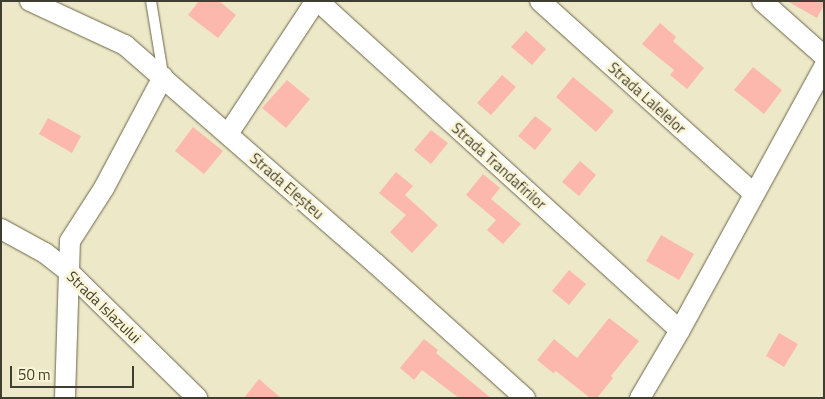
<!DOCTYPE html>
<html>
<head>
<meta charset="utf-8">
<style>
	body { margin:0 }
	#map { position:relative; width:825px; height:399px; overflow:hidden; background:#ede8c8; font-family:"Titillium Web",sans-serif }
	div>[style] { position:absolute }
	.building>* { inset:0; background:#fcb8ad }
	.roads { filter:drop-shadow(0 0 1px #6b664a) drop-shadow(0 0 1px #6b664a) }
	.service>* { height:10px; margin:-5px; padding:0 5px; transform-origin:5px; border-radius:5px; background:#fff }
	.minor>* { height:20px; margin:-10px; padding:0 10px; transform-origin:10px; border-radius:10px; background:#fff }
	span { translate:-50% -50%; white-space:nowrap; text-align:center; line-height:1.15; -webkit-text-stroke:5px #faf5d5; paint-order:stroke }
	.street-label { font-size:15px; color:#403d31 }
	.frame { position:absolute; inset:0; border:2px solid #403d31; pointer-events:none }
	.scale { position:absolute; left:10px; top:366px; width:124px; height:22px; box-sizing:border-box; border:2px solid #403d31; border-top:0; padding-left:6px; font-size:15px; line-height:18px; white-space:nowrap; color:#403d31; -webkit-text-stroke:4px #faf5d5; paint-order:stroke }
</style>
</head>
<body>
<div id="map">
	<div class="building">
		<div style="clip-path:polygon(199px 1px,219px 1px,236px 15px,218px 38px,188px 15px)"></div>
		<div style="clip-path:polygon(787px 1px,824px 1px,824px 5px,817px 18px)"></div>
		<div style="clip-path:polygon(660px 23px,676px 37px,673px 41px,704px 68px,687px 89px,670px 75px,674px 70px,642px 44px)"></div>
		<div style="clip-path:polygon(526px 31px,546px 49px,532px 65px,511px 47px)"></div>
		<div style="clip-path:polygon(753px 67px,782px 90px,764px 114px,734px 90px)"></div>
		<div style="clip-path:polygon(502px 75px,516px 87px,491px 115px,477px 103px)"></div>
		<div style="clip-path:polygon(573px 77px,614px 111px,596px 132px,556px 97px)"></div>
		<div style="clip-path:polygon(287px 80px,310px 99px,286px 128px,262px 108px)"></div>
		<div style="clip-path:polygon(535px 116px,552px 129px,535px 150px,518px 136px)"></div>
		<div style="clip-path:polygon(48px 118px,81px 136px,72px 153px,39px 134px)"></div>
		<div style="clip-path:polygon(193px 127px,223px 151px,204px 174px,175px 151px)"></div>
		<div style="clip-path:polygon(431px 130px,448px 143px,431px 164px,414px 150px)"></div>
		<div style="clip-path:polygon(580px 161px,596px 175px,579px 196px,562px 182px)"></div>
		<div style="clip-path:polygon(396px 172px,413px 186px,405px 195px,438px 225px,412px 253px,390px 232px,406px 215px,379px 193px)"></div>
		<div style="clip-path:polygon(483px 174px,500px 188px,491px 199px,521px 224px,503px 244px,487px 230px,496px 220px,466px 195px)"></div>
		<div style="clip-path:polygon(661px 235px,694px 254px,679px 280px,646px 261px)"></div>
		<div style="clip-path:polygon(569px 270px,586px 284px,569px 305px,552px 291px)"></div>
		<div style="clip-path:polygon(609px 318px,639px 341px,611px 376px,613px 378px,597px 398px,590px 398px,556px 371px,553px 373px,537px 360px,554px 339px,577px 358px)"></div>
		<div style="clip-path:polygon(779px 333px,798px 344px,784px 367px,766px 356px)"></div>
		<div style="clip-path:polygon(424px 339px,438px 350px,436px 353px,491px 398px,459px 398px,422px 370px,414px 380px,400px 368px)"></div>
		<div style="clip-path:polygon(259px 379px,281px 398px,244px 398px)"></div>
	</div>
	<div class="roads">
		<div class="service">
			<div style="left:151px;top:1px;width:74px;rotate:80.7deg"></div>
		</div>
		<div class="minor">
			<div style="left:30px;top:1px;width:105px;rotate:24.9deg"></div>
			<div style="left:125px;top:45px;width:332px;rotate:41.1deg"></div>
			<div style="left:375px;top:263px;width:202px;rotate:42deg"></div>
			<div style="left:318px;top:1px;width:489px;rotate:42.3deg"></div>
			<div style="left:540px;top:1px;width:288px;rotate:42deg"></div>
			<div style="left:762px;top:1px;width:83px;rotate:41.6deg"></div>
			<div style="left:228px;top:134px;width:151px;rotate:-56.6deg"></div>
			<div style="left:311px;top:8px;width:10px;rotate:-45deg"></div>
			<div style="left:318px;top:1px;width:5px"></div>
			<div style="left:1px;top:229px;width:50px;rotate:28.6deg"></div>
			<div style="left:45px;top:253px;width:31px;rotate:38deg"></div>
			<div style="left:69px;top:272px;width:180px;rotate:44.5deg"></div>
			<div style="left:65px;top:398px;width:157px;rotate:-88.2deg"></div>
			<div style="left:70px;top:241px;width:63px;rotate:-57.3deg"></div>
			<div style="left:104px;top:188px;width:126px;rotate:-62deg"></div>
			<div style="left:640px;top:398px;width:79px;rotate:-59.5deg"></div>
			<div style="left:680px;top:330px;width:300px;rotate:-61.3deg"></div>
		</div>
	</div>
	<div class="street-label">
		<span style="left:647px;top:98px;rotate:42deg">Strada Lalelelor</span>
		<span style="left:499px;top:166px;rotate:42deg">Strada Trandafirilor</span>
		<span style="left:287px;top:186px;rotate:41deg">Strada Eleșteu</span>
		<span style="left:104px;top:307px;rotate:44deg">Strada Islazului</span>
	</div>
	<div class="frame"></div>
	<div class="scale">50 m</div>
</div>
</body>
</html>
